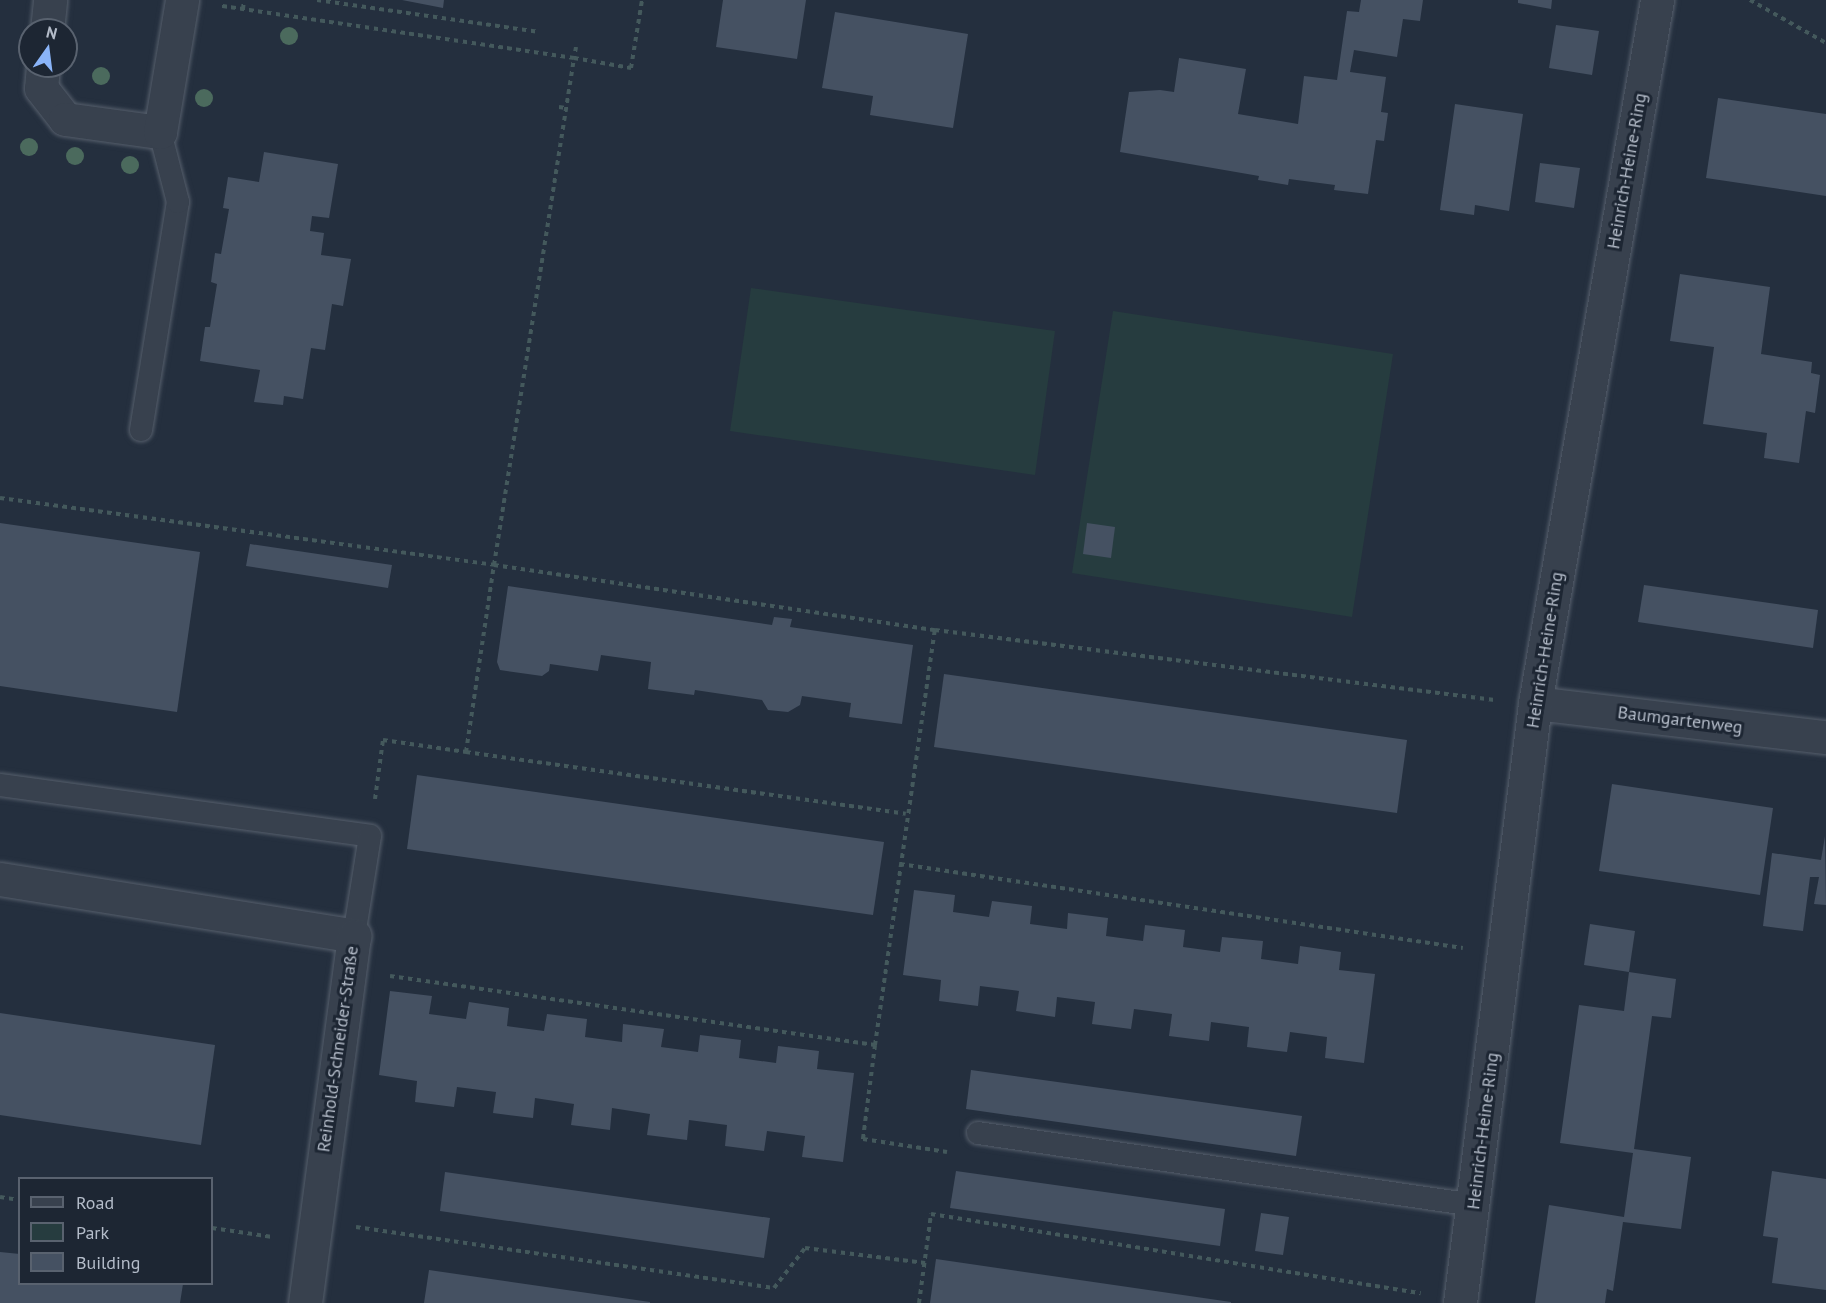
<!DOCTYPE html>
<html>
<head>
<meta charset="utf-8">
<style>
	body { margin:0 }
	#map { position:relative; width:1826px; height:1303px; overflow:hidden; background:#242f3e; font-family:"PT Sans",sans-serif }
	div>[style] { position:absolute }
	.green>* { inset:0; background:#263c3f }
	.building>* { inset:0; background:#455162 }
	.path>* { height:4px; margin-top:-2px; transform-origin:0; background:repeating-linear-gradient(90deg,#44595c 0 4.5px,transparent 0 9px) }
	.roads { filter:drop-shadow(0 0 2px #565f6c) drop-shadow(0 0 2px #565f6c) }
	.service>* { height:22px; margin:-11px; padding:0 11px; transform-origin:11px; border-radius:11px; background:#38414e }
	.minor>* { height:33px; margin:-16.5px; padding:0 16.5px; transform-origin:16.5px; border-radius:16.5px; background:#38414e }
	.trees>* { width:18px; height:18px; margin:-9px; border-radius:50%; background:#4b6a5d }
	span { translate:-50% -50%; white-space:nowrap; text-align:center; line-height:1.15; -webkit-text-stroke:6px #1d2633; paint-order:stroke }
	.street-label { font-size:18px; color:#b4bcc9 }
	.legend { position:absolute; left:18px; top:1177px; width:195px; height:108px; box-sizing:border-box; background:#1d2633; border:2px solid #59626f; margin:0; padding:8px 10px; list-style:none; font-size:18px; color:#b4bcc9 }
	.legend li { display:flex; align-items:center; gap:12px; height:30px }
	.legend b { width:30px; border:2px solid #59626f }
	.north { position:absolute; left:18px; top:18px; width:60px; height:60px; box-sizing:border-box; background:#1d2633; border:2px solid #59626f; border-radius:50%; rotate:14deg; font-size:16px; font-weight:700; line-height:24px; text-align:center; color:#b4bcc9 }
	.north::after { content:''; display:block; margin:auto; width:21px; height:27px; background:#8ab4f8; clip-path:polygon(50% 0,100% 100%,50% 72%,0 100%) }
</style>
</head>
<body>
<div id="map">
	<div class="green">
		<div style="clip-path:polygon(751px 288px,1055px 331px,1035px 475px,730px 431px)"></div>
		<div style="clip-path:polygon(1113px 311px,1393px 354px,1352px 617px,1072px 573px)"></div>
	</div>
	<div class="building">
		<div style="clip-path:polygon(402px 0,444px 0,443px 8px)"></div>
		<div style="clip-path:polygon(723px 0,806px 0,797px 59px,716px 47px)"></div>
		<div style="clip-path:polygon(1361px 0,1423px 0,1420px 21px,1403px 19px,1397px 57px,1354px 50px,1350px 72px,1386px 77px,1381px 112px,1388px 113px,1384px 141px,1376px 140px,1368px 194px,1334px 190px,1335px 185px,1289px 179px,1288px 185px,1258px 180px,1259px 176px,1120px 152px,1129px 92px,1160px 90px,1174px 92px,1179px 58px,1246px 69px,1238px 114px,1298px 124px,1304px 76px,1337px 80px,1347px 11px,1359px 12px)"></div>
		<div style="clip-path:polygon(1518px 0,1552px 0,1551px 9px,1518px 3px)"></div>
		<div style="clip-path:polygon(835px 12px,968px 34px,953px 128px,870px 115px,873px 96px,822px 88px)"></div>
		<div style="clip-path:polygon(1556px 25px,1599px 31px,1592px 75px,1549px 68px)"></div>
		<div style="clip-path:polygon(1718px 98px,1826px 114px,1826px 196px,1706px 178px)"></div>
		<div style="clip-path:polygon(1455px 104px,1523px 114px,1509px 211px,1475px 205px,1474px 215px,1440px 210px)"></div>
		<div style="clip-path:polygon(264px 152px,338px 164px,329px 218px,312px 216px,310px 231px,324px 233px,321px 255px,351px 259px,343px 306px,332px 304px,325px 350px,311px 348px,303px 399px,284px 396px,283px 405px,254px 402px,260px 370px,200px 361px,205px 327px,210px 327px,217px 284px,211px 282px,215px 253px,221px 254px,229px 209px,223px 208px,228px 177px,259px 182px)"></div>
		<div style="clip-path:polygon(1540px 163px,1580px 168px,1574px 208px,1535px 202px)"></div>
		<div style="clip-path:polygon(1680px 274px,1770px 287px,1761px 354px,1812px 362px,1811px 373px,1820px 375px,1815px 413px,1806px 411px,1799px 463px,1764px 458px,1767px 433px,1703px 424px,1714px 347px,1670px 341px)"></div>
		<div style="clip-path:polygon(0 523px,200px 552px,177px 712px,0 686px)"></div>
		<div style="clip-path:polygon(1087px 523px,1115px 527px,1111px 558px,1083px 554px)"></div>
		<div style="clip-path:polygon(250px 544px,392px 565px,388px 588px,246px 566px)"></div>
		<div style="clip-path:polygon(1644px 585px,1818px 610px,1813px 648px,1638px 622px)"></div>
		<div style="clip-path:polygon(508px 586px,772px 625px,774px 617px,792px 619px,790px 627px,913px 645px,902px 724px,849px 717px,851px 703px,802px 696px,800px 705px,788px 712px,768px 710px,762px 700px,695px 690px,694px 695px,648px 689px,651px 662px,601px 655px,598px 671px,550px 664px,549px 671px,542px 676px,500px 670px,497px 662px)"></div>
		<div style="clip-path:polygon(944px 674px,1407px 740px,1397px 813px,934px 747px)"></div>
		<div style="clip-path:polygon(417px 775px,884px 842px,873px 915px,407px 849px)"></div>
		<div style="clip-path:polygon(1612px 784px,1773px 808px,1760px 895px,1599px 871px)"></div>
		<div style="clip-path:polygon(1825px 836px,1826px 905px,1814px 904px,1819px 877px,1810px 877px,1803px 931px,1763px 926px,1772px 853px,1821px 860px)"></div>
		<div style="clip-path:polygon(914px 890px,955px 895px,953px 912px,989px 917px,992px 901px,1032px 906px,1030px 924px,1067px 929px,1068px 913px,1108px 918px,1106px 936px,1143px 941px,1145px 925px,1185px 930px,1183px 947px,1220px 952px,1222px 937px,1263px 941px,1261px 959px,1298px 964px,1300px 946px,1341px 952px,1339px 970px,1375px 974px,1364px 1063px,1325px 1058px,1327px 1037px,1290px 1032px,1287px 1052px,1247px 1047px,1249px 1027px,1211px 1022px,1209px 1041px,1169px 1036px,1172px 1014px,1134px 1009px,1131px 1029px,1092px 1024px,1095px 1002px,1057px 997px,1055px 1017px,1016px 1011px,1019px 991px,980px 986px,978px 1006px,939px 1001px,941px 980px,903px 975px)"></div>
		<div style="clip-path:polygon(1590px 924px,1635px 931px,1629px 972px,1584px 965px)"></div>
		<div style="clip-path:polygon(1629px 972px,1676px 979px,1671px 1018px,1652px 1016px,1634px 1149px,1691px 1157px,1681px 1229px,1623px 1222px,1613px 1291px,1607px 1289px,1605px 1303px,1535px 1303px,1549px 1205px,1624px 1217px,1633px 1153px,1560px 1143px,1579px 1005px,1624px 1011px)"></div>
		<div style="clip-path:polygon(390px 991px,432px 996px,429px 1014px,466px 1019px,469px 1002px,509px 1008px,507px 1026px,544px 1031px,547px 1014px,587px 1019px,585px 1037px,622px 1042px,623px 1024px,664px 1029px,661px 1047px,698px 1052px,700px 1035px,741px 1040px,739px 1058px,776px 1063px,778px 1046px,819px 1051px,817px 1069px,854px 1073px,843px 1162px,802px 1157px,805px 1136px,767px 1131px,764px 1151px,725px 1146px,727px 1125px,689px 1120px,687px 1140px,647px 1135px,650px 1114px,612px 1108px,610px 1130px,571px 1125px,574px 1104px,535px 1098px,533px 1118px,493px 1113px,496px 1092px,457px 1087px,454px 1107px,415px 1102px,417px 1081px,379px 1075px)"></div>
		<div style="clip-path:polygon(0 1013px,215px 1045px,201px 1145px,0 1115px)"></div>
		<div style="clip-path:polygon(971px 1070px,1302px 1116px,1296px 1156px,966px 1109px)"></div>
		<div style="clip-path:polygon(956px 1171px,1225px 1209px,1220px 1246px,950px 1208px)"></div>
		<div style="clip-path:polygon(1772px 1171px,1826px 1179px,1826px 1290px,1772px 1283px,1778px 1238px,1763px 1236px)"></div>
		<div style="clip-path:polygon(445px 1172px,770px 1218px,764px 1258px,440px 1211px)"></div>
		<div style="clip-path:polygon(1261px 1213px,1289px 1217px,1283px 1255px,1255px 1251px)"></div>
		<div style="clip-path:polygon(0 1252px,20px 1254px,20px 1284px,183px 1284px,180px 1303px,0 1303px)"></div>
		<div style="clip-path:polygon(936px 1259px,1231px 1302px,1231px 1303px,930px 1303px)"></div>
		<div style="clip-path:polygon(429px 1270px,650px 1302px,650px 1303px,424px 1303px)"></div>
	</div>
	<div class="path">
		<div style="left:317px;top:0;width:223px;rotate:8.2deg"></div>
		<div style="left:1750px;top:0;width:87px;rotate:29.5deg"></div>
		<div style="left:243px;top:9px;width:9px;rotate:-84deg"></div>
		<div style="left:576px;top:47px;width:11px;rotate:100deg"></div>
		<div style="left:574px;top:58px;width:58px;rotate:10deg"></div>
		<div style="left:631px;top:68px;width:69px;rotate:-80.8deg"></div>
		<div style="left:559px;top:107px;width:7px;rotate:8deg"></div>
		<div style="left:0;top:498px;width:499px;rotate:7.7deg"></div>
		<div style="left:494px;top:565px;width:513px;rotate:-81.03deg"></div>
		<div style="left:574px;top:58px;width:357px;rotate:-171.6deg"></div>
		<div style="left:466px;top:752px;width:444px;rotate:8deg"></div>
		<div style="left:375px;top:799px;width:60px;rotate:-82.3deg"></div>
		<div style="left:383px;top:740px;width:84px;rotate:8.2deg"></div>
		<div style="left:466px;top:752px;width:189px;rotate:-81.5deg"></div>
		<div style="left:494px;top:565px;width:446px;rotate:8.4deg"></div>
		<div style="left:935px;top:630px;width:564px;rotate:7.13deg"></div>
		<div style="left:900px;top:864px;width:569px;rotate:8.49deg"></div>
		<div style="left:390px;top:976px;width:490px;rotate:8.1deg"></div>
		<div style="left:875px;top:1045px;width:95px;rotate:97.3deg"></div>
		<div style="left:863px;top:1139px;width:85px;rotate:8.8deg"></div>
		<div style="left:875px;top:1045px;width:419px;rotate:-81.8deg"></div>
		<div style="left:0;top:1197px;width:20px;rotate:9deg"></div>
		<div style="left:356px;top:1227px;width:422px;rotate:8.3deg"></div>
		<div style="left:774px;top:1288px;width:51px;rotate:-52.2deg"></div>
		<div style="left:805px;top:1248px;width:121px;rotate:7.1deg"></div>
		<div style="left:212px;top:1228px;width:61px;rotate:8.5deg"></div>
		<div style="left:919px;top:1303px;width:90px;rotate:-82.3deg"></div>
		<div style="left:931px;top:1214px;width:496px;rotate:9.2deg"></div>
	</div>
	<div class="roads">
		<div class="service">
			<div style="left:141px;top:430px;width:231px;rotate:-80.8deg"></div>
			<div style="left:178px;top:202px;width:72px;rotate:-104.4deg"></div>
			<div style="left:0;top:785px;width:373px;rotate:7.8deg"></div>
			<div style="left:370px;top:836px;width:101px;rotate:99.1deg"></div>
			<div style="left:978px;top:1133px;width:501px;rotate:8.26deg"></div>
		</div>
		<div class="minor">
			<div style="left:47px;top:30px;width:30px;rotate:-84deg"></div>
			<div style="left:43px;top:66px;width:22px;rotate:95deg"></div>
			<div style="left:41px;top:88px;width:39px;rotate:52deg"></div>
			<div style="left:65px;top:119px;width:96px;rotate:7.8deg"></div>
			<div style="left:160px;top:132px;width:134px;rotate:-80.5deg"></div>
			<div style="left:1535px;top:703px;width:293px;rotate:6.7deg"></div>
			<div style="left:0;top:879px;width:359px;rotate:9.1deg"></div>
			<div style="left:354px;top:936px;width:370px;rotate:97.6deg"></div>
			<div style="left:1460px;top:1303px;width:605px;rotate:-82.87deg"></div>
			<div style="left:1535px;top:703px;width:714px;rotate:-80.15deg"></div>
		</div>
	</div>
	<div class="trees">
		<div style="left:289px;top:36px"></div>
		<div style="left:101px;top:76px"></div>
		<div style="left:204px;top:98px"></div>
		<div style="left:29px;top:147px"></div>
		<div style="left:75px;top:156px"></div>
		<div style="left:130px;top:165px"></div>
	</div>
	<div class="street-label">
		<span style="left:1627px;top:171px;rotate:-80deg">Heinrich-Heine-Ring</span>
		<span style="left:1545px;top:650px;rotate:-81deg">Heinrich-Heine-Ring</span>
		<span style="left:1680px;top:720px;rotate:7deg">Baumgartenweg</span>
		<span style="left:338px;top:1049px;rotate:-82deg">Reinhold-Schneider-Straße</span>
		<span style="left:1483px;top:1131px;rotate:-83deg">Heinrich-Heine-Ring</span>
	</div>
	<ul class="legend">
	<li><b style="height:8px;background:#38414e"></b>Road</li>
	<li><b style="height:16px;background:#263c3f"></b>Park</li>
	<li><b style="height:16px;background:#455162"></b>Building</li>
	</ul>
	<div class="north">N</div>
</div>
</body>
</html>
